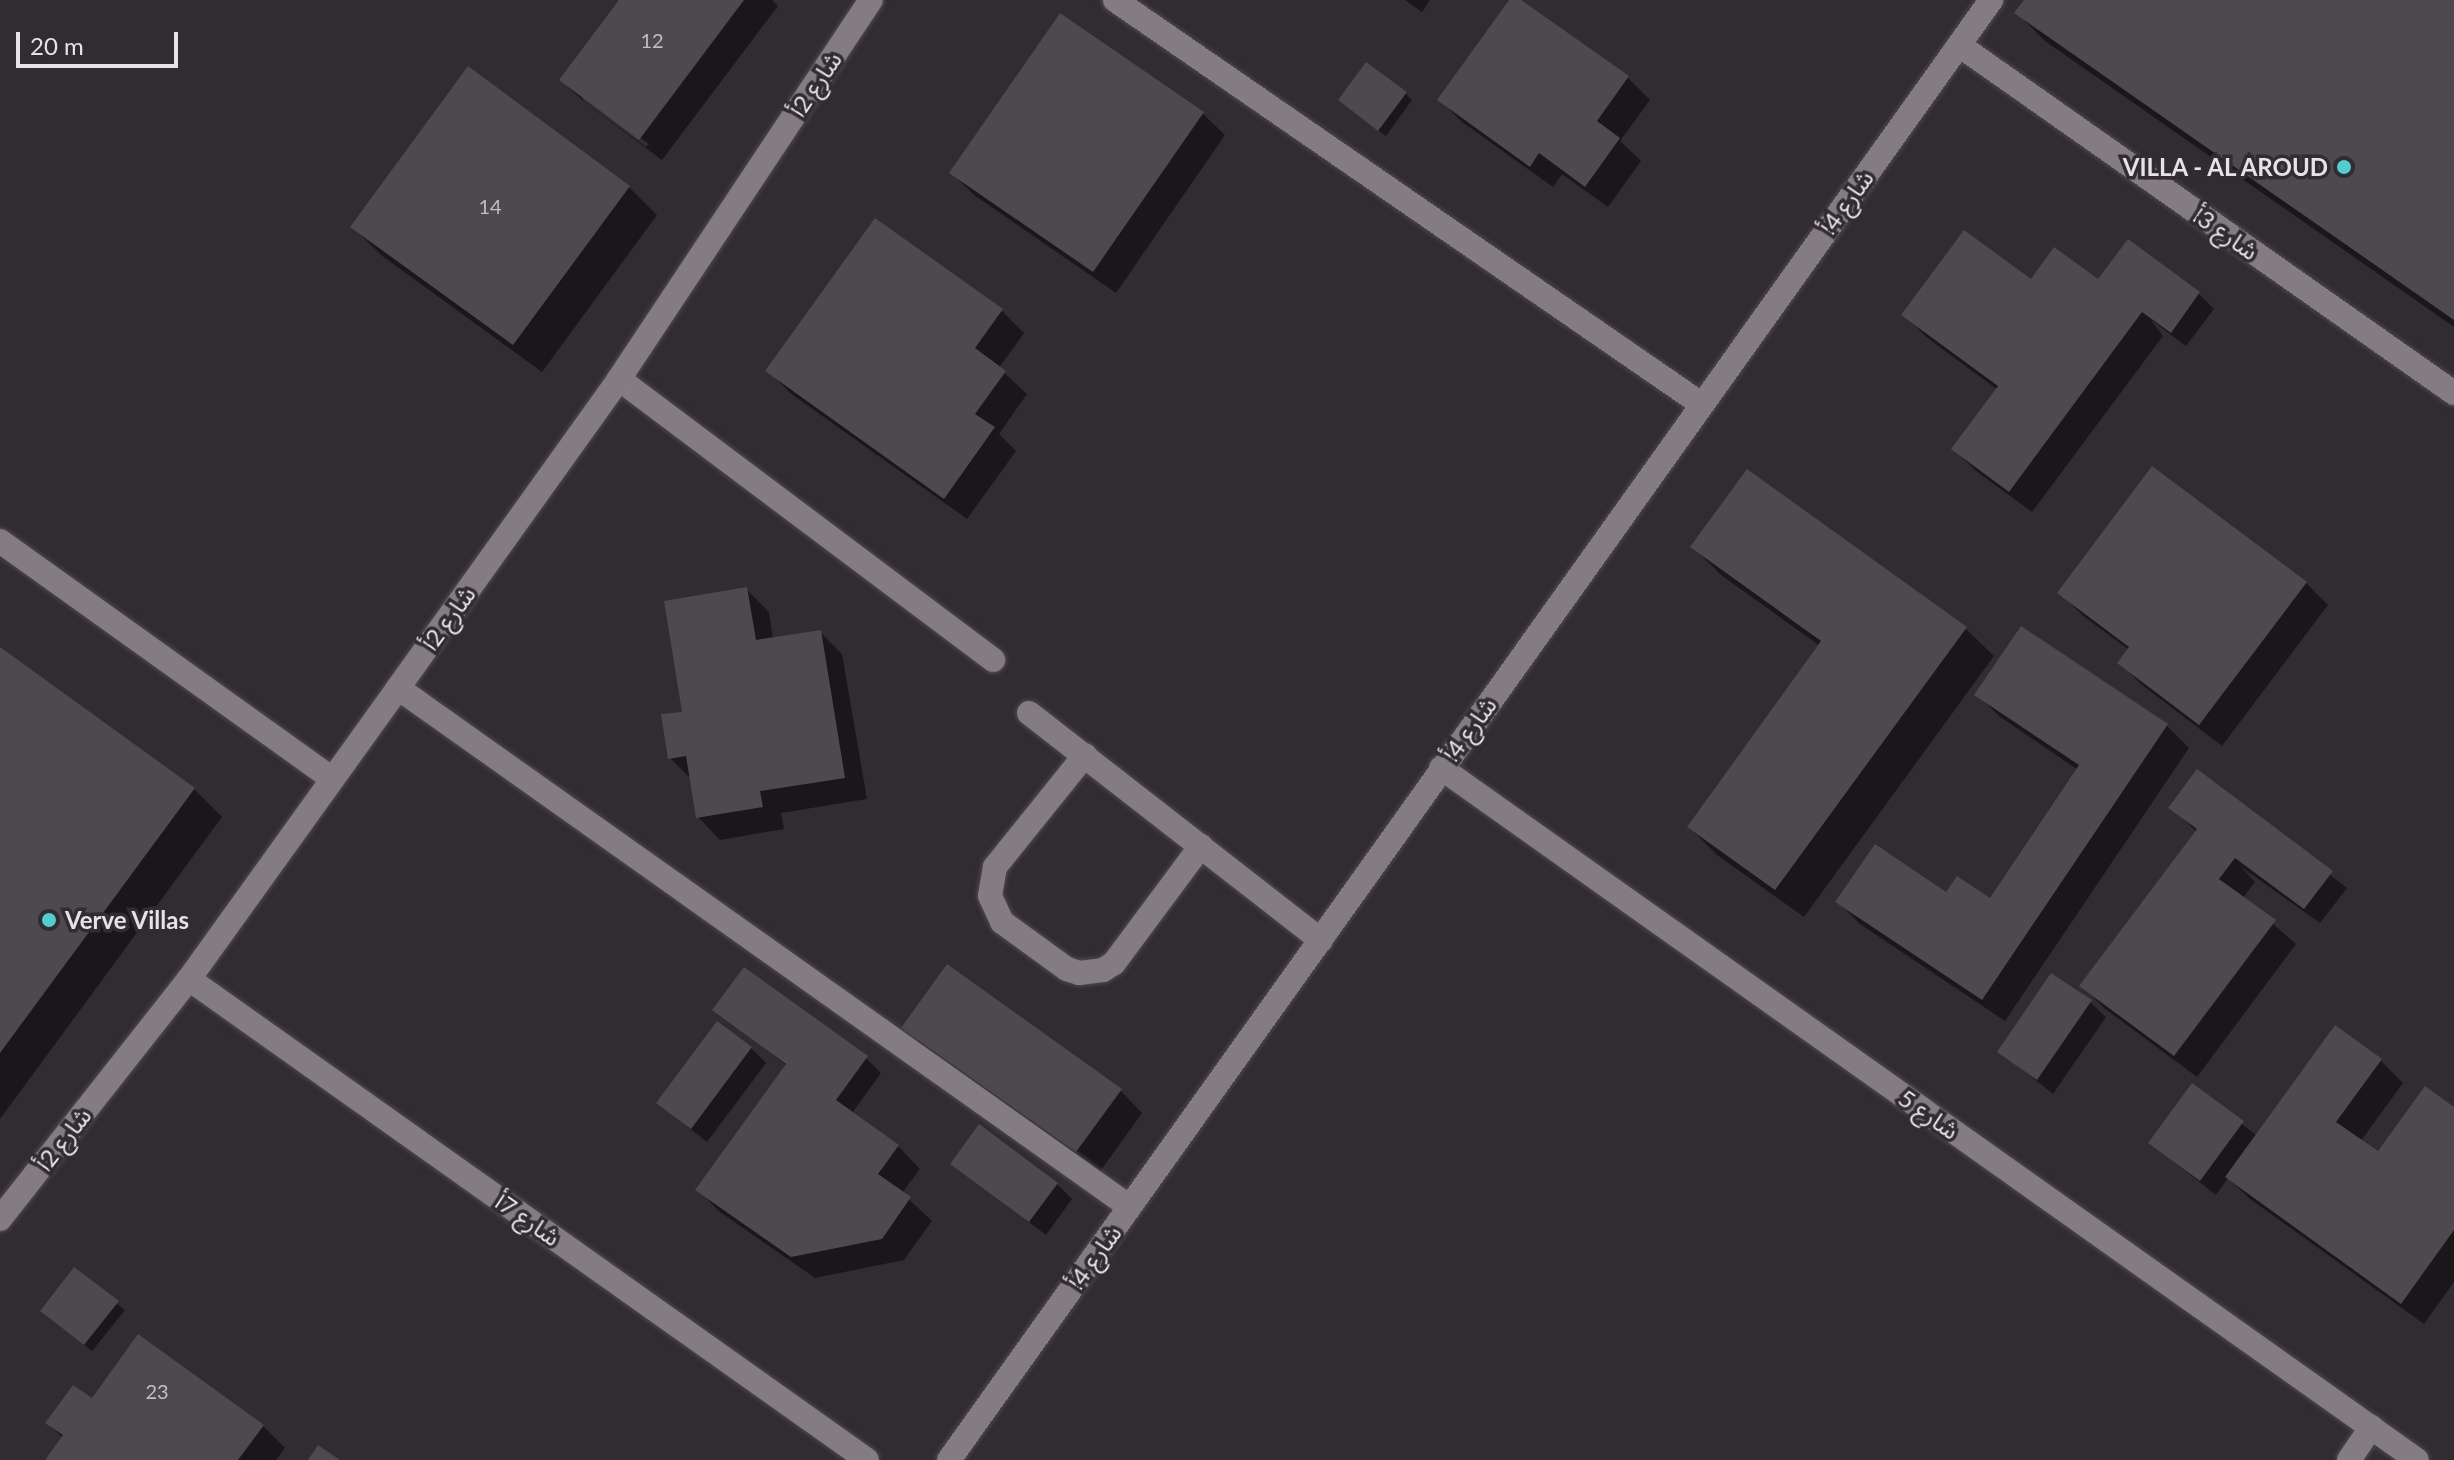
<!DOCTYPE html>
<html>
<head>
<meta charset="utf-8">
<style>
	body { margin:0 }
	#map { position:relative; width:2454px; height:1460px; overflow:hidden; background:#312c32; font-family:Lato,"Noto Sans Arabic",sans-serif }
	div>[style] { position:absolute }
	.shadow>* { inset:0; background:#0007 }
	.building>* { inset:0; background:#4e494f }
	.roads { filter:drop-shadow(0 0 2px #4e4a4e) drop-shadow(0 0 2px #4e4a4e) }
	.lane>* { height:24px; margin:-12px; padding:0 12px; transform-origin:12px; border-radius:12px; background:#837d83 }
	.street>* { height:24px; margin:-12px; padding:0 12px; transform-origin:12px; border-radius:12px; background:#837d83 }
	.dots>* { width:22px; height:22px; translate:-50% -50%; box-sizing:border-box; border:4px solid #312c32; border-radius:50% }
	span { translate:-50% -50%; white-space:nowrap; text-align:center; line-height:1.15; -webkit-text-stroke:7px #312c32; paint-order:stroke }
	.number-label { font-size:20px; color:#c0bcc0 }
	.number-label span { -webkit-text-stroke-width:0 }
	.street-label { font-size:24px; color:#e6e2e6 }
	.poi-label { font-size:24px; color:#e6e2e6; font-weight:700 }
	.right { translate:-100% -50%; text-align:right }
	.left { translate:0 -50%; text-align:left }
	.scale { position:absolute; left:16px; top:32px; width:162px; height:36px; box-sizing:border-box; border:4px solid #e6e2e6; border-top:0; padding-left:10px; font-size:24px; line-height:28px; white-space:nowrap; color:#e6e2e6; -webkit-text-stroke:6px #312c32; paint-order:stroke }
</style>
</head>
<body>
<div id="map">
	<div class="shadow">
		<div style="clip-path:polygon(evenodd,622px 0,772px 0,778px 6px,662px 160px,584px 102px,561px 80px,622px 0,583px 96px,649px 144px,646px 147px,583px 101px,583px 96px)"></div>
		<div style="clip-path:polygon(1405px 0,1430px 0,1422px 12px)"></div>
		<div style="clip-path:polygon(1512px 0,1518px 0,1628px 78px,1650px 100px,1620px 141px,1641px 161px,1608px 207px,1562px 174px,1553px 187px,1462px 122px,1440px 100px)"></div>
		<div style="clip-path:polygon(2026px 0,2454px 0,2454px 327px,2045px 41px,2017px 13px)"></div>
		<div style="clip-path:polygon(1405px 93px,1412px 100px,1386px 136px,1347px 107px)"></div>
		<div style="clip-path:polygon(1202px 113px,1225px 135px,1116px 293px,974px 195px,952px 173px)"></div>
		<div style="clip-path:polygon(629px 187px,657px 215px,542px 372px,381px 255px,353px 227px)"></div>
		<div style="clip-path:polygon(876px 221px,1002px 311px,1024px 333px,999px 368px,1027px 394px,999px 434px,1016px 451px,967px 519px,790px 393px,768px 370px)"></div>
		<div style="clip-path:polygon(2031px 281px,2199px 294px,2214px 309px,2186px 346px,2150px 319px,2163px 336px,2032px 512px,1976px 471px,1954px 449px,1998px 390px,1926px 337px,1904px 314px)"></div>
		<div style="clip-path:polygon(1693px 547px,1965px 628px,1994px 656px,1804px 917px,1717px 855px,1689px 827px,1820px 646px,1721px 575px)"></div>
		<div style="clip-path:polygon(2306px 583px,2328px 605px,2222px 746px,2142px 685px,2120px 663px,2129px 650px,2082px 615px,2060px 592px)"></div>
		<div style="clip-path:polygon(746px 589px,769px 612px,773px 639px,820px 632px,842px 654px,867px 799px,781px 813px,784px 829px,720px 840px,698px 817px,692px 780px,670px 758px,684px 713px)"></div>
		<div style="clip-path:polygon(2022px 629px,2167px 726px,2189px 748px,2005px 1021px,1860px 924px,1838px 902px,1990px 900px,2078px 770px,1999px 716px,1977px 694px)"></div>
		<div style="clip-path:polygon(0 650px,194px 789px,222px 817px,0 1119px)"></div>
		<div style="clip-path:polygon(2197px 772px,2347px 888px,2320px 923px,2241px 867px,2255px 882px,2243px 898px,2296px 944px,2197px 1077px,2104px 1008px,2082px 986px,2197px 832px,2171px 808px)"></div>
		<div style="clip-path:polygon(2090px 1002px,2106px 1017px,2053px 1094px,2000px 1052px)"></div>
		<div style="clip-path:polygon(715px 1009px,866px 1058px,881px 1073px,852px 1113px,898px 1146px,920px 1169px,902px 1193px,932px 1221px,904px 1260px,815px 1278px,720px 1212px,698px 1190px,787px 1066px)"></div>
		<div style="clip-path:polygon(904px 1027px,1120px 1090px,1142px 1113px,1099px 1173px,926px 1050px)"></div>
		<div style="clip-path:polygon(2335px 1028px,2381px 1061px,2403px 1083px,2360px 1142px,2378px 1154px,2454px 1109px,2454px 1282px,2424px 1324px,2250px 1199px,2228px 1178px,2216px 1195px,2150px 1143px,2192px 1085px,2257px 1136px)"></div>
		<div style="clip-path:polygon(751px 1048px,766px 1063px,707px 1142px,658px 1103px)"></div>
		<div style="clip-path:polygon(952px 1164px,1057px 1184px,1072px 1199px,1046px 1235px)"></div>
		<div style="clip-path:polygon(74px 1269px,125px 1310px,92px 1351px,49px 1318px)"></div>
		<div style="clip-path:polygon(93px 1400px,263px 1426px,285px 1448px,276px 1460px,47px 1460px,63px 1438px,48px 1423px)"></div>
	</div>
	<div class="building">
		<div style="clip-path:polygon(619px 0,744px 0,639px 140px,559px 80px)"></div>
		<div style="clip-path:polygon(1509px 0,1521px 0,1629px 76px,1597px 121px,1620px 138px,1585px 187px,1539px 153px,1530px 167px,1437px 100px)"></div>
		<div style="clip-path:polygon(2024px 0,2454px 0,2454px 320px,2014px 13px)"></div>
		<div style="clip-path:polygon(1060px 13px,1204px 112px,1093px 272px,949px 173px)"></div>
		<div style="clip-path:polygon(1366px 62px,1407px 92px,1378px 131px,1338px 100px)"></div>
		<div style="clip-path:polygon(468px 66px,630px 186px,513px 345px,350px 227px)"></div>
		<div style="clip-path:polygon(875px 218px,1003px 309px,975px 348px,1006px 371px,975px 414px,995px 427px,944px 499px,765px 371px)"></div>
		<div style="clip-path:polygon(1964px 230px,2031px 279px,2054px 247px,2098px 279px,2128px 239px,2200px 292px,2171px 333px,2142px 312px,2009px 492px,1951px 449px,1998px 386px,1901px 315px)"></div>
		<div style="clip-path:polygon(2152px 466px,2307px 582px,2199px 725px,2117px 663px,2129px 647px,2057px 593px)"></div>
		<div style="clip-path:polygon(1747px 469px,1967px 627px,1775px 890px,1687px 827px,1821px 641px,1690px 547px)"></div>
		<div style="clip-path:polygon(747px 587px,756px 640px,821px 630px,845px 778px,760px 791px,763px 807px,696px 818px,686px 756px,668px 759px,661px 714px,682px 712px,664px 601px)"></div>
		<div style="clip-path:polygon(2021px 626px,2168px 724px,1982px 1000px,1835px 902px,1875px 844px,1946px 892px,1957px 876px,1990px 898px,2079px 765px,1974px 695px)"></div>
		<div style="clip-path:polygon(0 647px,195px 788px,0 1053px)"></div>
		<div style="clip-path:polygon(2197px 769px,2333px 871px,2304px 909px,2235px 858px,2219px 879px,2276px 920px,2174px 1056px,2079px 986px,2197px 829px,2168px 808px)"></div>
		<div style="clip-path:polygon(947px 964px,1122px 1089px,1076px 1152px,901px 1028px)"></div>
		<div style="clip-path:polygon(744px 967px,868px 1056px,836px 1100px,899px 1145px,878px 1174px,911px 1197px,882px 1239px,791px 1257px,695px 1190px,786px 1064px,712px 1010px)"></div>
		<div style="clip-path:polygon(2051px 973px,2092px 1000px,2037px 1080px,1997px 1052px)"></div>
		<div style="clip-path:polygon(717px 1021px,752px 1047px,691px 1129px,656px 1103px)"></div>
		<div style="clip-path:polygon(2335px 1025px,2382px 1059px,2336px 1122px,2378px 1151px,2425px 1086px,2454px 1107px,2454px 1230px,2401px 1304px,2225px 1177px)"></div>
		<div style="clip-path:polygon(2192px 1083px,2244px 1121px,2200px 1181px,2148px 1143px)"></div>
		<div style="clip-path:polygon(979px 1124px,1058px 1183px,1029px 1222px,950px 1164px)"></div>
		<div style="clip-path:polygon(74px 1267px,119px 1301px,84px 1345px,40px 1311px)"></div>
		<div style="clip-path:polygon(138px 1334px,264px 1425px,238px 1460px,45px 1460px,63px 1435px,45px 1423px,73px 1385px,92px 1398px)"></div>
		<div style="clip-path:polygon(318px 1445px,340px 1460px,308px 1460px)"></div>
	</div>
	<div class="roads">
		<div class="lane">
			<div style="left:1115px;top:0;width:712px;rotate:34.58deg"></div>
			<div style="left:619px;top:379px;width:468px;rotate:36.9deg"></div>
			<div style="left:0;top:541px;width:408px;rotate:35.6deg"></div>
			<div style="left:398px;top:688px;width:897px;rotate:35.34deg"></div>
			<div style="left:1029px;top:713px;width:370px;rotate:37.9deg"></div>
			<div style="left:1085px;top:755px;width:144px;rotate:128.8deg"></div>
			<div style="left:995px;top:867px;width:29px;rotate:100deg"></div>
			<div style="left:990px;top:896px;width:29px;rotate:65deg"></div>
			<div style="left:1002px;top:922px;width:80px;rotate:35.9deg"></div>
			<div style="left:1067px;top:969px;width:13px;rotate:18deg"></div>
			<div style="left:1079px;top:973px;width:24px;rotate:-7deg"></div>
			<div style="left:1103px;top:970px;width:13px;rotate:-32deg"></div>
			<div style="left:1114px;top:963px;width:146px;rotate:-53.4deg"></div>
			<div style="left:2349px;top:1460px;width:40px;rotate:-56deg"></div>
		</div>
		<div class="street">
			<div style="left:1959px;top:45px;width:605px;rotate:35.11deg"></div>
			<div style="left:1441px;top:768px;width:1196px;rotate:35.34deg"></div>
			<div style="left:189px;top:979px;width:831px;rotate:35.35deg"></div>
			<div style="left:0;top:1219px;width:305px;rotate:-51.8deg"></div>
			<div style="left:189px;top:979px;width:358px;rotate:-54.3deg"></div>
			<div style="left:398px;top:688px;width:380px;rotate:-54.4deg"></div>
			<div style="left:619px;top:379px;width:455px;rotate:-56.4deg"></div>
			<div style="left:949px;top:1460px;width:1794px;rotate:-54.48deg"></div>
		</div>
	</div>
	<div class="dots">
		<div style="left:2344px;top:167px;background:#52ccd0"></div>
		<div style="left:49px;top:920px;background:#52ccd0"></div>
	</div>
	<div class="number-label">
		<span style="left:652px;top:40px">12</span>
		<span style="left:490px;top:206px">14</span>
		<span style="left:157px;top:1391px">23</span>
	</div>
	<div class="street-label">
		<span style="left:815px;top:84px;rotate:-56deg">شارع 2أ</span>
		<span style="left:1846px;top:202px;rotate:-54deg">شارع 4أ</span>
		<span style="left:2226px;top:233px;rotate:35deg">شارع 3أ</span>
		<span style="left:448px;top:618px;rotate:-54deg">شارع 2أ</span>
		<span style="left:1469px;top:729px;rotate:-54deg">شارع 4أ</span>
		<span style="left:1929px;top:1114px;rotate:35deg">شارع 5</span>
		<span style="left:63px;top:1139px;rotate:-52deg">شارع 2أ</span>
		<span style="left:528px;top:1219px;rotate:35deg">شارع 7أ</span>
		<span style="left:1094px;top:1257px;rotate:-54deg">شارع 4أ</span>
	</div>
	<div class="poi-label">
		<span class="right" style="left:2328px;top:167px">VILLA - AL AROUD</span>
		<span class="left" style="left:65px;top:920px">Verve Villas</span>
	</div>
	<div class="scale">20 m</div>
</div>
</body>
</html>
